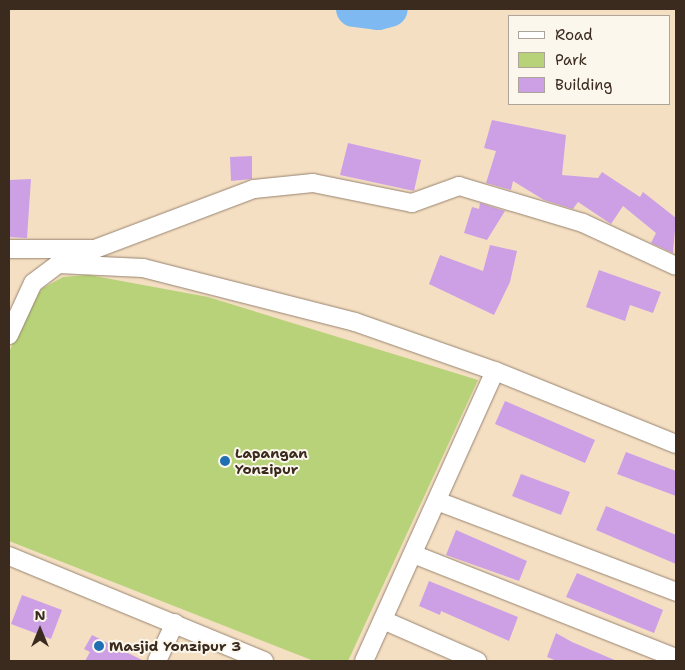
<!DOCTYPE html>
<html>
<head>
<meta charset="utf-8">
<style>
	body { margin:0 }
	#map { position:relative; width:685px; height:670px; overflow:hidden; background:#f4dfc3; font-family:"Shantell Sans",sans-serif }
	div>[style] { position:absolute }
	.green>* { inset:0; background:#b7d278 }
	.river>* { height:36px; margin:-18px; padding:0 18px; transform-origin:18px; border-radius:18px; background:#7ebaf1 }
	.building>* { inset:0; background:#cda0e6 }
	.roads { filter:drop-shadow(0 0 1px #988470) drop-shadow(0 0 1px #988470) }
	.street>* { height:18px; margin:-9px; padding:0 9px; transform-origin:9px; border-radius:9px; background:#fff }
	.dots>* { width:14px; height:14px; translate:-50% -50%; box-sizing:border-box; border:2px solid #fbf7ec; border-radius:50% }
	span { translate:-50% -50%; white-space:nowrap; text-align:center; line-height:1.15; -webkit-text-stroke:4px #fbf7ec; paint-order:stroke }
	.poi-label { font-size:14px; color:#3b2a1e; font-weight:700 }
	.left { translate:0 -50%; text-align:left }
	.frame { position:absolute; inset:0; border:10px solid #3b2a1e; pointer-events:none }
	.legend { position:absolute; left:508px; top:15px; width:162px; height:90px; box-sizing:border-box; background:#fbf7ec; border:1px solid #aea59a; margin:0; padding:6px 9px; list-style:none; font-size:15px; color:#3b2a1e }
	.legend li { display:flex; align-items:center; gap:10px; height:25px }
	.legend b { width:25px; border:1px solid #aea59a }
	.north { position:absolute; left:15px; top:605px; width:50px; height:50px; -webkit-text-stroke:4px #fbf7ec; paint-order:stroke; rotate:0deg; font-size:14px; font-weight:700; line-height:20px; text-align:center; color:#3b2a1e }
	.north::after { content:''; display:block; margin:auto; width:18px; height:22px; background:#3b2a1e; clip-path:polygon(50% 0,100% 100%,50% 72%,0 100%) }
</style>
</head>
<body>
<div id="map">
	<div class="green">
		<div style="clip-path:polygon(89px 275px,208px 297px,478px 380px,348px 661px,314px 661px,9px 541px,9px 352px,32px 300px,43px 288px,63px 277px)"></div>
	</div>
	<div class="river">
		<div style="left:354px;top:9px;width:24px;rotate:7deg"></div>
		<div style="left:378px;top:12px;width:12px;rotate:-14deg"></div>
	</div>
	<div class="building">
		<div style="clip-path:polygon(492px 120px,566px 135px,562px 175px,598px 178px,602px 172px,640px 197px,643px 192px,676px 218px,673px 253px,651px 243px,656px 233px,623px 206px,611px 224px,578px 202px,573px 209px,544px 200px,513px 181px,511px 190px,486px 183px,496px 151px,484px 148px)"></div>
		<div style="clip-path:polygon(348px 143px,421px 160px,414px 191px,340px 175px)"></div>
		<div style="clip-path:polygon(252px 156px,252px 179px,231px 181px,230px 157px)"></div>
		<div style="clip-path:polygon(31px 179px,27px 238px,9px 237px,9px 180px)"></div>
		<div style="clip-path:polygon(480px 203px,505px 211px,487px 240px,464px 233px,472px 207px,479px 209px)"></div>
		<div style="clip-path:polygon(490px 245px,517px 251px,510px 282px,494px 315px,429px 284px,440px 255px,483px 271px)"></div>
		<div style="clip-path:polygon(599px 270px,661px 292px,653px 313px,630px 305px,625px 321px,586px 307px)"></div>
		<div style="clip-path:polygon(505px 401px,595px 440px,585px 463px,495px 424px)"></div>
		<div style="clip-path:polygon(626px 452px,676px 471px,676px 496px,617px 474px)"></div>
		<div style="clip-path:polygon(521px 474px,570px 492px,561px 515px,512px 496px)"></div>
		<div style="clip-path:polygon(606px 506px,676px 535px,676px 564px,596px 530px)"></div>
		<div style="clip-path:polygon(456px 530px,527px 561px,519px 581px,446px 555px)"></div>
		<div style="clip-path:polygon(577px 573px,663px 610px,654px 633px,566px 597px)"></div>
		<div style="clip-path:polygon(429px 581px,518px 617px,509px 641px,441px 611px,440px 615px,419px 606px)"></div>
		<div style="clip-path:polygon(22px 595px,62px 610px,51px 639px,11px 624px)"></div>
		<div style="clip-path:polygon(556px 633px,572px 642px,617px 661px,557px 661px,547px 657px)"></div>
		<div style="clip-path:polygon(92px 635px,144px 661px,85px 661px,90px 652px,84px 649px)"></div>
	</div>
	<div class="roads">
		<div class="street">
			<div style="left:9px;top:249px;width:86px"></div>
			<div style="left:95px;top:249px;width:170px;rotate:-20.7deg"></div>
			<div style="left:254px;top:189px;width:59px;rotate:-5.8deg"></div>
			<div style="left:313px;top:183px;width:101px;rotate:11.4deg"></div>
			<div style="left:412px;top:203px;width:50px;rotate:-19.9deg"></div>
			<div style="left:459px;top:186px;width:129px;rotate:16.6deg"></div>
			<div style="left:583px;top:223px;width:102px;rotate:24.8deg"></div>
			<div style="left:9px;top:335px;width:57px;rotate:-65.2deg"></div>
			<div style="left:33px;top:283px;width:31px;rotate:-37deg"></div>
			<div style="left:58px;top:264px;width:85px;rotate:2.7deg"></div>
			<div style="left:143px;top:268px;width:219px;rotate:14.3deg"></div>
			<div style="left:355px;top:322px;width:148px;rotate:19.3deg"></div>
			<div style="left:495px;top:371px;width:195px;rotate:22deg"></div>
			<div style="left:437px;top:501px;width:256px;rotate:20.8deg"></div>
			<div style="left:413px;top:554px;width:283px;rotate:21.6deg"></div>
			<div style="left:9px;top:556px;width:276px;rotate:22.4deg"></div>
			<div style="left:383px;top:620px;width:103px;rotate:23.6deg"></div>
			<div style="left:157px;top:661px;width:42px;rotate:-64.7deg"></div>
			<div style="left:364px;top:661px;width:318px;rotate:-65.7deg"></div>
		</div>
	</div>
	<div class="dots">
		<div style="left:225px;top:461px;background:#1f6fb2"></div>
		<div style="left:99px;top:646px;background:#1f6fb2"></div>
	</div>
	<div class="poi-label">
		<span class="left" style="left:235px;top:461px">Lapangan<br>Yonzipur</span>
		<span class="left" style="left:109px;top:646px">Masjid Yonzipur 3</span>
	</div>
	<div class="frame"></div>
	<ul class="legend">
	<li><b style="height:6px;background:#fff"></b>Road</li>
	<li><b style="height:14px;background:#b7d278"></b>Park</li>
	<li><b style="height:14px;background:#cda0e6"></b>Building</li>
	</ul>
	<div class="north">N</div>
</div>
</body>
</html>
